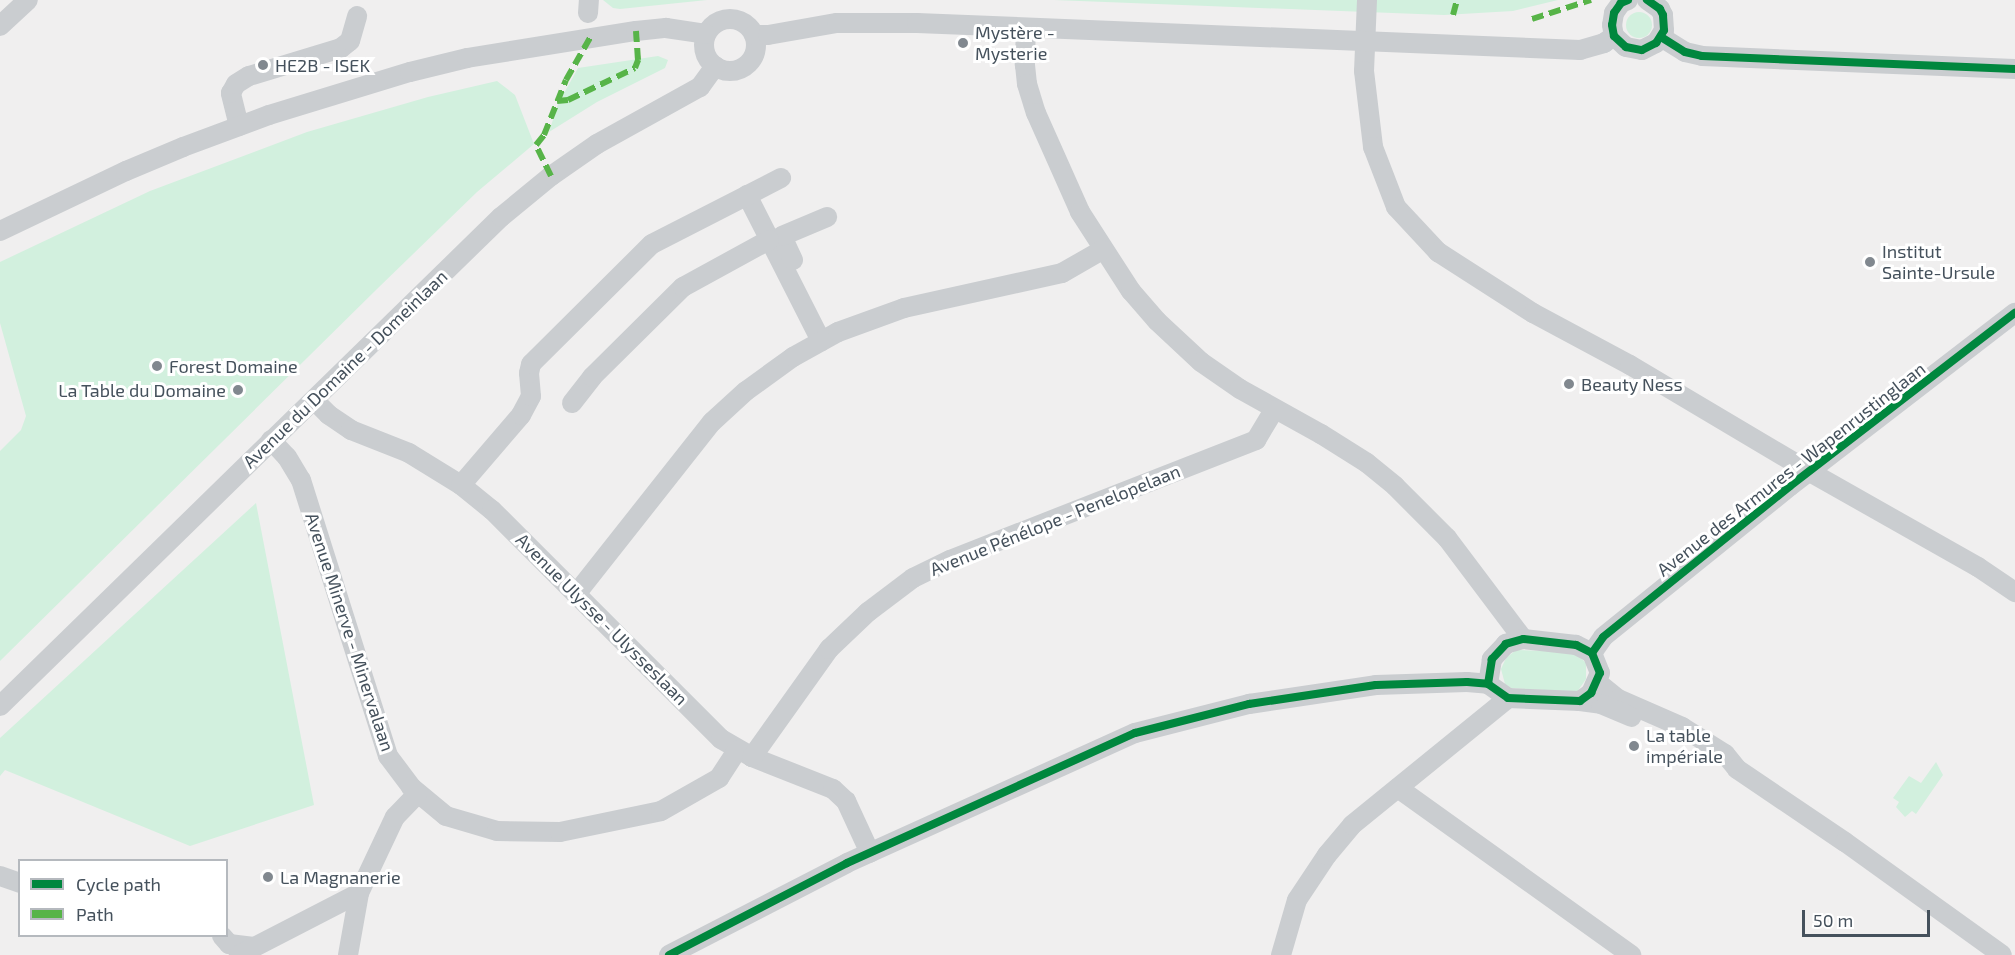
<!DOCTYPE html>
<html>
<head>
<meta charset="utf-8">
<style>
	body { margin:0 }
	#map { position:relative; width:2015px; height:955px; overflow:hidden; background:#f0efef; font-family:"Exo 2",sans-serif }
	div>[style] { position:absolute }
	.green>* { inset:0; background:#d2f0de }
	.round { border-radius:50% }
	.minor>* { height:20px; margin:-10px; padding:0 10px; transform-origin:10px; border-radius:10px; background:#cacdd0 }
	.minor>.ring { margin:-10px; padding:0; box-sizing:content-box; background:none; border:20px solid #cacdd0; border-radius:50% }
	.quiet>* { height:6px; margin-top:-3px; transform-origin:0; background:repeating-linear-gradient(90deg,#57b448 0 12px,transparent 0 18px) }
	.cycleway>* { height:8px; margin:-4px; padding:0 4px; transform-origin:4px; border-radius:4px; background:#00873e }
	.dots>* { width:16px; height:16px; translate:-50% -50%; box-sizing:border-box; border:3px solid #fff; border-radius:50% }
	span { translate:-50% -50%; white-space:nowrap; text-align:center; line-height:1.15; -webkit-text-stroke:6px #fff; paint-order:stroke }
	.poi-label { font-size:18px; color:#45515c }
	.left { translate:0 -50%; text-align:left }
	.right { translate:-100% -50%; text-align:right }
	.street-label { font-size:18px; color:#45515c }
	.legend { position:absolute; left:18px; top:859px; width:210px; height:78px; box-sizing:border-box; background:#fff; border:2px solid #b5b9be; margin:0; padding:8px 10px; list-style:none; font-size:18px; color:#45515c }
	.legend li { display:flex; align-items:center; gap:12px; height:30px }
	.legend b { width:30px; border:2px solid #b5b9be }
	.scale { position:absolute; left:1802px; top:910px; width:128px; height:27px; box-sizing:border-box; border:3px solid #45515c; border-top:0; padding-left:8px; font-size:18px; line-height:21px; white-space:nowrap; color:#45515c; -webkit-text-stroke:4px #fff; paint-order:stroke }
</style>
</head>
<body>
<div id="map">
	<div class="green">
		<div style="clip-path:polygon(603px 0,707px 0,620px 9px,613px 8px)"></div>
		<div style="clip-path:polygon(1054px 0,1558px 0,1513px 11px,1444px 15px)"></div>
		<div class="round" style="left:1626px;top:12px;width:26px;height:26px"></div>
		<div style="clip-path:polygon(658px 56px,668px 60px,665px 68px,597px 102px,549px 132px,558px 104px,578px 68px)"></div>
		<div style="clip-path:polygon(497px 81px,515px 95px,534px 144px,477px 192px,377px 289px,0 661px,0 451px,21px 430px,26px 416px,0 323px,0 262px,150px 191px,307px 132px,428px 97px)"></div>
		<div style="clip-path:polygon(256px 503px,314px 805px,190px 846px,5px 770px,0 776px,0 738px)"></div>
		<div style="clip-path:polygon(1516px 650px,1575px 652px,1586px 663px,1586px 679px,1577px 692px,1511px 688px,1505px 684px,1501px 669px,1506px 658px)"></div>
		<div style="clip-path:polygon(1936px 762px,1943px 775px,1916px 814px,1912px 811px,1905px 817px,1896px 807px,1899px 802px,1893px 798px,1909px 776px,1921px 783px)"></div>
	</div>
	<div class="minor">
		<div style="left:1367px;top:0;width:71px;rotate:92.4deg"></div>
		<div style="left:1364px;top:71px;width:77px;rotate:83.2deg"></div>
		<div style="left:1373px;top:147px;width:64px;rotate:69deg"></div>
		<div style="left:1396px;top:207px;width:62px;rotate:47deg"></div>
		<div style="left:1438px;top:252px;width:113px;rotate:32.7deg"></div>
		<div style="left:1533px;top:313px;width:110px;rotate:28.2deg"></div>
		<div style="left:1630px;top:365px;width:209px;rotate:30.7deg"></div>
		<div style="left:1810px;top:472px;width:193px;rotate:29.5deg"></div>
		<div style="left:1978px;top:567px;width:45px;rotate:34deg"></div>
		<div style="left:1628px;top:0;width:8px;rotate:157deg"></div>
		<div style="left:1621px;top:3px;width:12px;rotate:125deg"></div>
		<div style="left:1614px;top:13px;width:12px;rotate:99deg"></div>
		<div style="left:1612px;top:25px;width:11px;rotate:80deg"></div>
		<div style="left:1614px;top:36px;width:16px;rotate:43deg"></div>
		<div style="left:1626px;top:47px;width:16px;rotate:11deg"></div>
		<div style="left:1642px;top:50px;width:16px;rotate:-27deg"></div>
		<div style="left:1656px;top:43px;width:15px;rotate:-58deg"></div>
		<div style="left:1664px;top:30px;width:15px;rotate:-94deg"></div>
		<div style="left:1663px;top:15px;width:7px;rotate:-117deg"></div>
		<div style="left:1660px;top:9px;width:16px;rotate:-145deg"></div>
		<div style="left:588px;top:13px;width:13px;rotate:-86deg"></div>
		<div class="ring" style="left:704px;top:19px;width:32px;height:32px"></div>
		<div style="left:0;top:26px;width:38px;rotate:-43deg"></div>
		<div style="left:1026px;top:28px;width:37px;rotate:92deg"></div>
		<div style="left:1025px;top:65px;width:19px;rotate:84deg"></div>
		<div style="left:1027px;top:84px;width:30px;rotate:73deg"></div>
		<div style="left:1036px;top:113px;width:108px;rotate:66deg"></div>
		<div style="left:1080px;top:212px;width:94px;rotate:57.2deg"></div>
		<div style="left:1131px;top:291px;width:40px;rotate:49deg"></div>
		<div style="left:1157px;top:321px;width:60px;rotate:43deg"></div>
		<div style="left:1201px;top:362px;width:47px;rotate:34.7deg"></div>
		<div style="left:1240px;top:389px;width:93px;rotate:29.1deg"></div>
		<div style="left:1321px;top:434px;width:54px;rotate:32.2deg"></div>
		<div style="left:1367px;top:463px;width:36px;rotate:39deg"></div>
		<div style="left:1395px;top:486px;width:74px;rotate:45deg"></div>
		<div style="left:1447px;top:538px;width:126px;rotate:53deg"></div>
		<div style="left:754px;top:35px;width:14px"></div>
		<div style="left:768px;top:35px;width:70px;rotate:-9.9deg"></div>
		<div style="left:837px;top:23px;width:80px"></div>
		<div style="left:917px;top:23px;width:664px;rotate:2.33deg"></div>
		<div style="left:1580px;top:50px;width:25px;rotate:-16deg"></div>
		<div style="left:1604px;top:43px;width:12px;rotate:-35deg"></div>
		<div style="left:1661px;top:37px;width:28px;rotate:32deg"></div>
		<div style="left:1685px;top:52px;width:17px;rotate:13deg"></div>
		<div style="left:1702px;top:56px;width:313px;rotate:2.4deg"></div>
		<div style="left:239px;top:126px;width:34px;rotate:-104deg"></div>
		<div style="left:231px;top:93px;width:10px;rotate:-61deg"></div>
		<div style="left:236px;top:84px;width:15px;rotate:-32deg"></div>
		<div style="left:249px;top:76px;width:96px;rotate:-16.9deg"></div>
		<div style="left:341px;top:48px;width:11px;rotate:-38deg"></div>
		<div style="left:350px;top:41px;width:26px;rotate:-74deg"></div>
		<div style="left:747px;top:195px;width:164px;rotate:63.1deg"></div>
		<div style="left:0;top:231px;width:140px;rotate:-25.5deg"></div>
		<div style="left:126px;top:171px;width:62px;rotate:-22.8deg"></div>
		<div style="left:183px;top:147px;width:92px;rotate:-20.4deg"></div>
		<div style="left:269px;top:115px;width:147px;rotate:-17deg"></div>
		<div style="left:410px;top:72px;width:59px;rotate:-13.8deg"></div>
		<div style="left:467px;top:58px;width:171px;rotate:-9.1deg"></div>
		<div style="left:636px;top:31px;width:30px;rotate:-6deg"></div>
		<div style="left:666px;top:28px;width:40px;rotate:8.5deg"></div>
		<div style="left:793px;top:260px;width:26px;rotate:-115deg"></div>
		<div style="left:782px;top:236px;width:49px;rotate:-22.9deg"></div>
		<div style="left:314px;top:400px;width:21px;rotate:45deg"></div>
		<div style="left:329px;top:415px;width:27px;rotate:34deg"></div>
		<div style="left:351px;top:430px;width:62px;rotate:21.6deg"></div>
		<div style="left:409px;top:453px;width:61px;rotate:31.6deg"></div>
		<div style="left:461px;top:485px;width:40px;rotate:39deg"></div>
		<div style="left:492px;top:510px;width:324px;rotate:45deg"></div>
		<div style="left:721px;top:739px;width:36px;rotate:30deg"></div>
		<div style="left:752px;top:757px;width:87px;rotate:21.6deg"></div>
		<div style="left:833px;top:789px;width:18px;rotate:43deg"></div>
		<div style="left:846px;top:801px;width:57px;rotate:65.2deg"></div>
		<div style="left:572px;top:403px;width:33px;rotate:-52deg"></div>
		<div style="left:592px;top:377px;width:128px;rotate:-44.7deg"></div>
		<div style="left:683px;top:287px;width:98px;rotate:-28.7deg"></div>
		<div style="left:271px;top:440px;width:23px;rotate:47deg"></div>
		<div style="left:287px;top:457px;width:27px;rotate:59deg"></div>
		<div style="left:301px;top:480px;width:289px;rotate:72.5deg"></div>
		<div style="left:388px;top:756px;width:39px;rotate:53deg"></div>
		<div style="left:411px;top:787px;width:45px;rotate:39.6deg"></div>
		<div style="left:446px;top:816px;width:53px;rotate:16.4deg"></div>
		<div style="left:497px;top:831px;width:63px;rotate:0.9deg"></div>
		<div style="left:560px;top:832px;width:103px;rotate:-11.7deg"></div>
		<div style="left:661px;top:811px;width:67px;rotate:-29.6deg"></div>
		<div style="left:719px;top:778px;width:33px;rotate:-57deg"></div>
		<div style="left:461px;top:485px;width:92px;rotate:-49.4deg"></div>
		<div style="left:521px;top:415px;width:21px;rotate:-62deg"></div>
		<div style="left:531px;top:396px;width:23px;rotate:-95deg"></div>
		<div style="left:529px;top:373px;width:9px;rotate:-77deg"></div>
		<div style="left:531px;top:364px;width:170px;rotate:-44.8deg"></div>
		<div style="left:652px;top:244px;width:145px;rotate:-27.1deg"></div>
		<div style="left:576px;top:594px;width:219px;rotate:-51.7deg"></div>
		<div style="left:712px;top:422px;width:46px;rotate:-42.4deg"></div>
		<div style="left:746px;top:391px;width:58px;rotate:-35.9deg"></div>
		<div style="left:793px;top:357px;width:51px;rotate:-29.1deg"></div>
		<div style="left:838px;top:332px;width:70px;rotate:-20deg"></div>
		<div style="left:904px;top:308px;width:162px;rotate:-12.5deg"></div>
		<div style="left:1062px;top:273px;width:46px;rotate:-29.9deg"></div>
		<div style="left:1592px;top:653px;width:19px;rotate:-55deg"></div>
		<div style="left:1603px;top:637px;width:240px;rotate:-38.9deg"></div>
		<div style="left:1790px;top:486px;width:284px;rotate:-37.6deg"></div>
		<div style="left:1597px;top:682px;width:27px;rotate:39deg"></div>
		<div style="left:1618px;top:699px;width:70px;rotate:23.6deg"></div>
		<div style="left:1682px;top:727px;width:51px;rotate:32.1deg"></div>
		<div style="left:1725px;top:754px;width:19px;rotate:51deg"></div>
		<div style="left:1737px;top:769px;width:130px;rotate:34.1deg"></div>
		<div style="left:1845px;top:842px;width:193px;rotate:35.7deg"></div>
		<div style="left:1580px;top:701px;width:21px;rotate:8deg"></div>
		<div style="left:1601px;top:704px;width:33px;rotate:23deg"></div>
		<div style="left:0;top:706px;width:700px;rotate:-44.31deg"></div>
		<div style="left:501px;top:217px;width:65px;rotate:-39.4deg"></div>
		<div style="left:551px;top:176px;width:56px;rotate:-34.8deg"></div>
		<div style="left:597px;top:144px;width:118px;rotate:-29deg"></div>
		<div style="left:700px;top:87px;width:26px;rotate:-54deg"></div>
		<div style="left:752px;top:757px;width:133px;rotate:-54.5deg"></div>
		<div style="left:829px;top:649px;width:54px;rotate:-43.5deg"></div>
		<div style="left:868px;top:612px;width:56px;rotate:-37.1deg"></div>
		<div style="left:913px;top:578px;width:41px;rotate:-25.9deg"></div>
		<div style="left:950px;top:560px;width:329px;rotate:-21.4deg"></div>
		<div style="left:1256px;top:440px;width:35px;rotate:-59deg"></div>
		<div style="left:1398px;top:788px;width:287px;rotate:35.6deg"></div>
		<div style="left:0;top:876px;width:21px;rotate:19deg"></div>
		<div style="left:222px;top:936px;width:11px;rotate:49deg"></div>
		<div style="left:229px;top:944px;width:25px;rotate:7deg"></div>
		<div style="left:239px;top:955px;width:135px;rotate:-27.3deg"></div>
		<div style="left:359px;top:893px;width:84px;rotate:-64.7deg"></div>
		<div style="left:395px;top:817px;width:32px;rotate:-46deg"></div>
		<div style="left:348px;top:955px;width:63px;rotate:-79.9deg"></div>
		<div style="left:669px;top:955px;width:200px;rotate:-27.3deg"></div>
		<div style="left:847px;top:863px;width:316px;rotate:-24.3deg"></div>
		<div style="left:1135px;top:733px;width:118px;rotate:-14.3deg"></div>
		<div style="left:1249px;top:704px;width:128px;rotate:-8.5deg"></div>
		<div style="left:1376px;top:685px;width:91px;rotate:-1.9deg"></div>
		<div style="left:1467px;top:682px;width:21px;rotate:5deg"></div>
		<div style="left:1488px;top:684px;width:24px;rotate:35deg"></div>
		<div style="left:1508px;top:698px;width:72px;rotate:2.4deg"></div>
		<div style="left:1580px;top:701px;width:14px;rotate:-36deg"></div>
		<div style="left:1591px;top:693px;width:22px;rotate:-66deg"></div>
		<div style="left:1600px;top:673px;width:22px;rotate:-112deg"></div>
		<div style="left:1592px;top:653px;width:18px;rotate:-153deg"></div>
		<div style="left:1576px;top:645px;width:53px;rotate:-173.5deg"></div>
		<div style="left:1523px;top:639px;width:18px;rotate:164deg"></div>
		<div style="left:1506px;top:644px;width:21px;rotate:133deg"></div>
		<div style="left:1492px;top:659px;width:25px;rotate:99deg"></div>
		<div style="left:1281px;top:955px;width:57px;rotate:-73.8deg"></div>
		<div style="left:1297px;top:900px;width:54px;rotate:-56.3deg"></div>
		<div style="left:1327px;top:855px;width:39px;rotate:-50deg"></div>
		<div style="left:1352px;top:825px;width:201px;rotate:-39.1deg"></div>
	</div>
	<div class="quiet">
		<div style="left:1453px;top:15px;width:16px;rotate:-75deg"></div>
		<div style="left:1532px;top:19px;width:62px;rotate:-17.9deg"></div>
		<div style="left:557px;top:101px;width:11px;rotate:-5deg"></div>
		<div style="left:568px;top:100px;width:74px;rotate:-25.5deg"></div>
		<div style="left:635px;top:68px;width:9px;rotate:-69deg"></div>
		<div style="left:638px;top:60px;width:29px;rotate:-94deg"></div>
		<div style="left:551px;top:176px;width:34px;rotate:-116deg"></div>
		<div style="left:536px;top:145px;width:13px;rotate:-51deg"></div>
		<div style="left:544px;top:135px;width:59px;rotate:-68.2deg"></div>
		<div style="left:566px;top:80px;width:51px;rotate:-60.4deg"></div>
	</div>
	<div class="cycleway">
		<div style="left:1628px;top:0;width:8px;rotate:157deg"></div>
		<div style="left:1621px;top:3px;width:12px;rotate:125deg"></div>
		<div style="left:1614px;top:13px;width:12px;rotate:99deg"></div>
		<div style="left:1612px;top:25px;width:11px;rotate:80deg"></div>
		<div style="left:1614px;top:36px;width:16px;rotate:43deg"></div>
		<div style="left:1626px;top:47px;width:16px;rotate:11deg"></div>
		<div style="left:1642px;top:50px;width:16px;rotate:-27deg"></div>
		<div style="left:1656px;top:43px;width:15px;rotate:-58deg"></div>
		<div style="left:1664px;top:30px;width:15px;rotate:-94deg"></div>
		<div style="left:1663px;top:15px;width:7px;rotate:-117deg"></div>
		<div style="left:1660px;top:9px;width:16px;rotate:-145deg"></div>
		<div style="left:1661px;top:37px;width:28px;rotate:32deg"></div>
		<div style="left:1685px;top:52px;width:17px;rotate:13deg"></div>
		<div style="left:1702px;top:56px;width:313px;rotate:2.4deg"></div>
		<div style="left:1592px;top:653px;width:19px;rotate:-55deg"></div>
		<div style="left:1603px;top:637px;width:240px;rotate:-38.9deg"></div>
		<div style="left:1790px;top:486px;width:284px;rotate:-37.6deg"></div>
		<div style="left:669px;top:955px;width:200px;rotate:-27.3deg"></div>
		<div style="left:847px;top:863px;width:316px;rotate:-24.3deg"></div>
		<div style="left:1135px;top:733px;width:118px;rotate:-14.3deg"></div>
		<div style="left:1249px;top:704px;width:128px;rotate:-8.5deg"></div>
		<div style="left:1376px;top:685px;width:91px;rotate:-1.9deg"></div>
		<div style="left:1467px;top:682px;width:21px;rotate:5deg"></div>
		<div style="left:1488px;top:684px;width:24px;rotate:35deg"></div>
		<div style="left:1508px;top:698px;width:72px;rotate:2.4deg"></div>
		<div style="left:1580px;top:701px;width:14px;rotate:-36deg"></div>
		<div style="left:1591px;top:693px;width:22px;rotate:-66deg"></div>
		<div style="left:1600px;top:673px;width:22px;rotate:-112deg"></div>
		<div style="left:1592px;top:653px;width:18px;rotate:-153deg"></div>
		<div style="left:1576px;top:645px;width:53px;rotate:-173.5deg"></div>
		<div style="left:1523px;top:639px;width:18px;rotate:164deg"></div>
		<div style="left:1506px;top:644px;width:21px;rotate:133deg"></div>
		<div style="left:1492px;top:659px;width:25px;rotate:99deg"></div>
	</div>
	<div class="dots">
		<div style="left:963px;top:43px;background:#81888f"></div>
		<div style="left:263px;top:65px;background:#81888f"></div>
		<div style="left:1870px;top:262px;background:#81888f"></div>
		<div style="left:157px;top:366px;background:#81888f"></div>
		<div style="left:1569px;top:384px;background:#81888f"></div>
		<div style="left:238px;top:390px;background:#81888f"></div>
		<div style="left:1634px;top:746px;background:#81888f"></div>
		<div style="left:268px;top:877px;background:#81888f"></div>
	</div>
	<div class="poi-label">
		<span class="left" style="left:975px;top:43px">Mystère -<br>Mysterie</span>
		<span class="left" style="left:275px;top:65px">HE2B - ISEK</span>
		<span class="left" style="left:1882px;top:262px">Institut<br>Sainte-Ursule</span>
		<span class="left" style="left:169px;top:366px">Forest Domaine</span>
		<span class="left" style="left:1581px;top:384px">Beauty Ness</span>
		<span class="right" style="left:226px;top:390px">La Table du Domaine</span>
		<span class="left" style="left:1646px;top:746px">La table<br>impériale</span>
		<span class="left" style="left:280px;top:877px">La Magnanerie</span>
	</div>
	<div class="street-label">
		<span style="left:345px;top:369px;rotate:-44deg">Avenue du Domaine - Domeinlaan</span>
		<span style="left:1791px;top:469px;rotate:-38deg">Avenue des Armures - Wapenrustinglaan</span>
		<span style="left:1055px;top:520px;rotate:-22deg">Avenue Pénélope - Penelopelaan</span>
		<span style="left:602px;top:619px;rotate:45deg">Avenue Ulysse - Ulysseslaan</span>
		<span style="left:350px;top:632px;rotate:72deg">Avenue Minerve - Minervalaan</span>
	</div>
	<ul class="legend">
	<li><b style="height:8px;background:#00873e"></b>Cycle path</li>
	<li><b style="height:8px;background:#57b448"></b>Path</li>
	</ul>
	<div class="scale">50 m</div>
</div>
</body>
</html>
